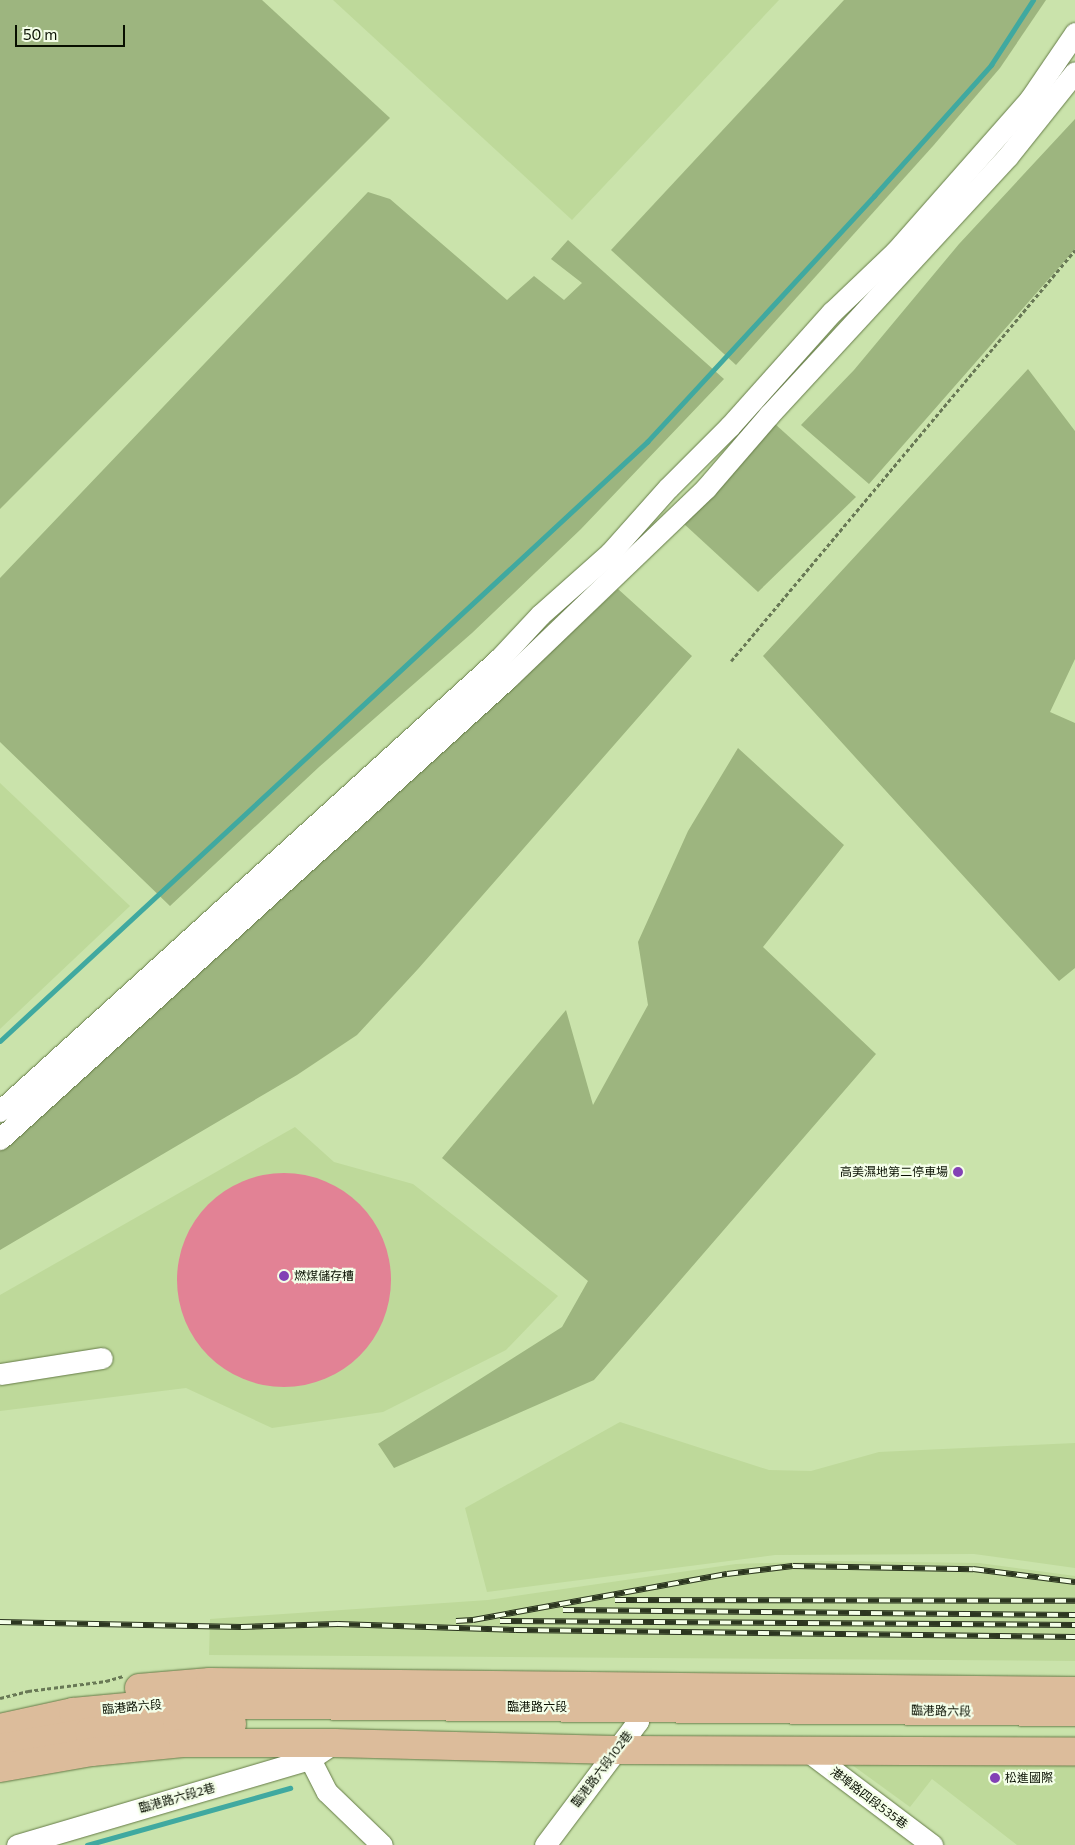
<!DOCTYPE html>
<html>
<head>
<meta charset="utf-8">
<style>
	body { margin:0 }
	#map { position:relative; width:1075px; height:1845px; overflow:hidden; background:#cae3ab; font-family:Commissioner,"Noto Sans TC",sans-serif }
	div>[style] { position:absolute }
	.built>* { inset:0; background:#bed99a }
	.green>* { inset:0; background:#9db57f }
	.stream>* { height:4.5px; margin:-2.25px; padding:0 2.25px; transform-origin:2.25px; border-radius:2.25px; background:#40a9a0 }
	.building>* { inset:0; background:#e28295 }
	.round { border-radius:50% }
	.path>* { height:2.5px; margin-top:-1.25px; transform-origin:0; background:repeating-linear-gradient(90deg,#687855 0 4px,transparent 0 6.5px) }
	.roads { filter:drop-shadow(0 0 1px #657b47) drop-shadow(0 0 1px #657b47) }
	.minor>* { height:21px; margin:-10.5px; padding:0 10.5px; transform-origin:10.5px; border-radius:10.5px; background:#fff }
	.major>* { height:28px; margin:-14px; padding:0 14px; transform-origin:14px; border-radius:14px; background:#dcbc9b }
	.rail>* { height:5.5px; margin-top:-2.75px; transform-origin:0; background:repeating-linear-gradient(90deg,#f4fee8 0 11px,#2c3620 0 22px); box-sizing:border-box; border-block:1px solid #2c3620 }
	.dots>* { width:14px; height:14px; translate:-50% -50%; box-sizing:border-box; border:2px solid #f4fee8; border-radius:50% }
	span { translate:-50% -50%; white-space:nowrap; text-align:center; line-height:1.15; -webkit-text-stroke:4.5px #f4fee8; paint-order:stroke }
	.poi-label { font-size:12px; color:#080f00 }
	.right { translate:-100% -50%; text-align:right }
	.left { translate:0 -50%; text-align:left }
	.street-label { font-size:12px; color:#080f00 }
	.scale { position:absolute; left:15px; top:25px; width:110px; height:22px; box-sizing:border-box; border:2px solid #080f00; border-top:0; padding-left:6px; font-size:15px; line-height:18px; white-space:nowrap; color:#080f00; -webkit-text-stroke:4px #f4fee8; paint-order:stroke }
</style>
</head>
<body>
<div id="map">
	<div class="built">
		<div style="clip-path:polygon(333px 0,779px 0,572px 220px)"></div>
		<div style="clip-path:polygon(0 783px,130px 906px,0 1029px)"></div>
		<div style="clip-path:polygon(295px 1127px,334px 1162px,413px 1184px,558px 1296px,506px 1350px,383px 1412px,272px 1428px,186px 1388px,0 1411px,0 1295px)"></div>
		<div style="clip-path:polygon(620px 1422px,769px 1470px,811px 1471px,879px 1452px,1075px 1443px,1075px 1568px,974px 1554px,775px 1555px,487px 1592px,465px 1508px)"></div>
		<div style="clip-path:polygon(830px 1561px,979px 1563px,1075px 1576px,1075px 1661px,209px 1655px,210px 1619px,488px 1600px,736px 1564px)"></div>
		<div style="clip-path:polygon(837px 1754px,1075px 1762px,1075px 1845px,1017px 1845px,932px 1779px,910px 1807px)"></div>
	</div>
	<div class="green">
		<div style="clip-path:polygon(0 0,262px 0,390px 118px,0 509px)"></div>
		<div style="clip-path:polygon(844px 0,1046px 0,1000px 68px,933px 146px,736px 365px,611px 250px)"></div>
		<div style="clip-path:polygon(1075px 119px,1075px 249px,869px 484px,801px 425px,854px 370px,959px 244px)"></div>
		<div style="clip-path:polygon(368px 192px,390px 199px,507px 300px,534px 276px,564px 300px,582px 283px,551px 259px,568px 240px,724px 379px,581px 529px,472px 633px,319px 767px,170px 906px,0 742px,0 578px)"></div>
		<div style="clip-path:polygon(1028px 369px,1075px 431px,1075px 659px,1050px 712px,1075px 723px,1075px 968px,1059px 981px,763px 656px)"></div>
		<div style="clip-path:polygon(775px 424px,856px 497px,758px 592px,683px 523px)"></div>
		<div style="clip-path:polygon(618px 589px,692px 656px,418px 969px,357px 1035px,297px 1075px,0 1250px,0 1151px,210px 963px,383px 802px,478px 720px)"></div>
		<div style="clip-path:polygon(738px 748px,844px 845px,763px 947px,876px 1054px,594px 1380px,394px 1468px,378px 1444px,562px 1327px,588px 1281px,442px 1158px,566px 1010px,593px 1105px,648px 1005px,638px 942px,688px 831px)"></div>
	</div>
	<div class="stream">
		<div style="left:0;top:1041px;width:882px;rotate:-42.79deg"></div>
		<div style="left:647px;top:442px;width:335px;rotate:-47.3deg"></div>
		<div style="left:874px;top:196px;width:176px;rotate:-48.2deg"></div>
		<div style="left:991px;top:65px;width:77px;rotate:-57.1deg"></div>
		<div style="left:87px;top:1845px;width:211px;rotate:-15.7deg"></div>
	</div>
	<div class="building">
		<div class="round" style="left:177px;top:1173px;width:214px;height:214px"></div>
	</div>
	<div class="path">
		<div style="left:731px;top:661px;width:536px;rotate:-50.07deg"></div>
		<div style="left:0;top:1698px;width:29px;rotate:-14deg"></div>
		<div style="left:28px;top:1691px;width:79px;rotate:-7.3deg"></div>
		<div style="left:106px;top:1681px;width:18px;rotate:-16deg"></div>
	</div>
	<div class="roads">
		<div class="minor">
			<div style="left:0;top:1111px;width:675px;rotate:-42.18deg"></div>
			<div style="left:500px;top:658px;width:59px;rotate:-47.1deg"></div>
			<div style="left:540px;top:615px;width:94px;rotate:-41.5deg"></div>
			<div style="left:610px;top:553px;width:87px;rotate:-48.3deg"></div>
			<div style="left:668px;top:488px;width:88px;rotate:-45deg"></div>
			<div style="left:730px;top:426px;width:153px;rotate:-48.2deg"></div>
			<div style="left:832px;top:312px;width:88px;rotate:-43.6deg"></div>
			<div style="left:896px;top:251px;width:203px;rotate:-48.6deg"></div>
			<div style="left:1030px;top:99px;width:80px;rotate:-55.7deg"></div>
			<div style="left:0;top:1139px;width:687px;rotate:-42.23deg"></div>
			<div style="left:509px;top:677px;width:273px;rotate:-43.8deg"></div>
			<div style="left:706px;top:488px;width:96px;rotate:-49.2deg"></div>
			<div style="left:769px;top:415px;width:352px;rotate:-47.3deg"></div>
			<div style="left:1008px;top:156px;width:107px;rotate:-51.4deg"></div>
			<div style="left:0;top:1374px;width:103px;rotate:-8.9deg"></div>
			<div style="left:806px;top:1750px;width:158px;rotate:37deg"></div>
			<div style="left:310px;top:1759px;width:37px;rotate:63deg"></div>
			<div style="left:327px;top:1792px;width:76px;rotate:43.9deg"></div>
			<div style="left:17px;top:1845px;width:305px;rotate:-16.4deg"></div>
			<div style="left:310px;top:1759px;width:29px;rotate:-34deg"></div>
			<div style="left:545px;top:1845px;width:155px;rotate:-53.1deg"></div>
			<div style="left:638px;top:1721px;width:26px;rotate:-88deg"></div>
		</div>
		<div class="major">
			<div style="left:139px;top:1688px;width:71px;rotate:-4.8deg"></div>
			<div style="left:210px;top:1682px;width:865px;rotate:0.6deg"></div>
			<div style="left:0;top:1728px;width:75px;rotate:-12.4deg"></div>
			<div style="left:73px;top:1712px;width:86px;rotate:-5.3deg"></div>
			<div style="left:159px;top:1704px;width:916px;rotate:0.5deg"></div>
			<div style="left:0;top:1748px;width:90px;rotate:-10.2deg"></div>
			<div style="left:89px;top:1732px;width:88px;rotate:-5.2deg"></div>
			<div style="left:177px;top:1724px;width:55px"></div>
			<div style="left:0;top:1768px;width:93px;rotate:-9.9deg"></div>
			<div style="left:92px;top:1752px;width:91px;rotate:-5.6deg"></div>
			<div style="left:183px;top:1743px;width:151px"></div>
			<div style="left:334px;top:1743px;width:282px;rotate:1.4deg"></div>
			<div style="left:616px;top:1750px;width:459px;rotate:0.2deg"></div>
		</div>
	</div>
	<div class="rail">
		<div style="left:615px;top:1600px;width:460px;rotate:0.1deg"></div>
		<div style="left:563px;top:1610px;width:512px;rotate:0.56deg"></div>
		<div style="left:456px;top:1621px;width:17px;rotate:-3deg"></div>
		<div style="left:473px;top:1620px;width:258px;rotate:-10.3deg"></div>
		<div style="left:727px;top:1574px;width:66px;rotate:-6.9deg"></div>
		<div style="left:793px;top:1566px;width:180px;rotate:1deg"></div>
		<div style="left:973px;top:1569px;width:103px;rotate:7.3deg"></div>
		<div style="left:500px;top:1621px;width:575px;rotate:0.4deg"></div>
		<div style="left:0;top:1622px;width:241px;rotate:1.2deg"></div>
		<div style="left:241px;top:1627px;width:97px;rotate:-1.8deg"></div>
		<div style="left:338px;top:1624px;width:178px;rotate:1.9deg"></div>
		<div style="left:516px;top:1630px;width:559px;rotate:0.72deg"></div>
	</div>
	<div class="dots">
		<div style="left:958px;top:1172px;background:#8341b5"></div>
		<div style="left:284px;top:1276px;background:#8341b5"></div>
		<div style="left:995px;top:1778px;background:#8341b5"></div>
	</div>
	<div class="poi-label">
		<span class="right" style="left:948px;top:1172px">高美濕地第二停車場</span>
		<span class="left" style="left:294px;top:1276px">燃煤儲存槽</span>
		<span class="left" style="left:1005px;top:1778px">松進國際</span>
	</div>
	<div class="street-label">
		<span style="left:132px;top:1707px;rotate:-5deg">臨港路六段</span>
		<span style="left:537px;top:1707px">臨港路六段</span>
		<span style="left:941px;top:1711px;rotate:1deg">臨港路六段</span>
		<span style="left:602px;top:1769px;rotate:-53deg">臨港路六段102巷</span>
		<span style="left:177px;top:1798px;rotate:-16deg">臨港路六段2巷</span>
		<span style="left:869px;top:1798px;rotate:37deg">港埠路四段535巷</span>
	</div>
	<div class="scale">50 m</div>
</div>
</body>
</html>
